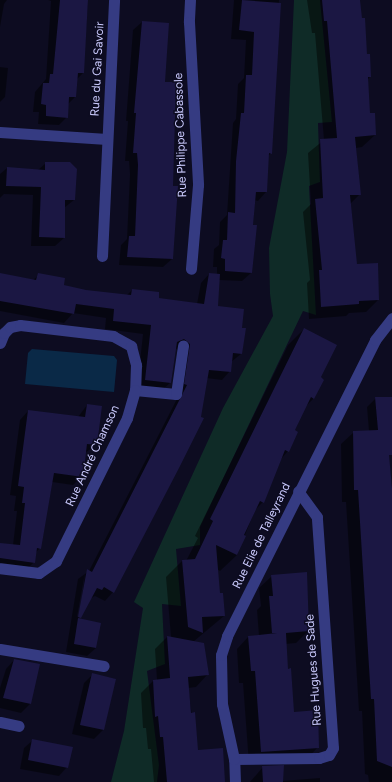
<!DOCTYPE html>
<html>
<head>
<meta charset="utf-8">
<style>
	body { margin:0 }
	#map { position:relative; width:392px; height:782px; overflow:hidden; background:#0d0c21; font-family:Figtree,sans-serif }
	div>[style] { position:absolute }
	.green>* { inset:0; background:#0f2b27 }
	.water>* { inset:0; background:#0a2947 }
	.shadow>* { inset:0; background:#0007 }
	.building>* { inset:0; background:#1b1743 }
	.service>* { height:11px; margin:-5.5px; padding:0 5.5px; transform-origin:5.5px; border-radius:5.5px; background:#353b82 }
	.minor>* { height:11px; margin:-5.5px; padding:0 5.5px; transform-origin:5.5px; border-radius:5.5px; background:#353b82 }
	span { translate:-50% -50%; white-space:nowrap; text-align:center; line-height:1.15; -webkit-text-stroke:3px #0d0c21; paint-order:stroke }
	.street-label { font-size:12px; color:#ccf }
</style>
</head>
<body>
<div id="map">
	<div class="green">
		<div style="clip-path:polygon(294px 0,320px 0,332px 122px,318px 123px,320px 182px,309px 186px,316px 315px,303px 311px,200px 527px,200px 545px,176px 549px,181px 606px,162px 604px,165px 664px,147px 671px,159px 765px,157px 782px,111px 782px,124px 731px,143px 608px,134px 602px,223px 408px,273px 316px,270px 294px,269px 248px,287px 152px)"></div>
	</div>
	<div class="water">
		<div style="clip-path:polygon(32px 349px,114px 356px,117px 360px,114px 392px,25px 384px,28px 353px)"></div>
	</div>
	<div class="shadow">
		<div style="clip-path:polygon(0 0,7px 0,4px 4px,0 27px)"></div>
		<div style="clip-path:polygon(48px 0,88px 0,83px 73px,76px 80px,75px 97px,68px 104px,67px 117px,59px 125px,38px 124px,39px 112px,33px 112px,35px 92px,46px 79px,51px 1px)"></div>
		<div style="clip-path:polygon(evenodd,234px 0,279px 0,271px 153px,268px 156px,266px 192px,258px 201px,254px 200px,251px 273px,242px 281px,219px 280px,217px 307px,241px 329px,244px 329px,241px 354px,231px 362px,230px 371px,222px 380px,206px 378px,113px 592px,105px 601px,95px 596px,91px 598px,78px 619px,96px 648px,87px 656px,66px 652px,78px 579px,89px 571px,180px 393px,182px 356px,175px 347px,170px 383px,161px 391px,137px 389px,143px 334px,105px 329px,106px 318px,73px 313px,64px 323px,0 311px,0 274px,33px 280px,39px 275px,63px 285px,86px 291px,126px 296px,132px 290px,158px 299px,197px 304px,201px 283px,209px 274px,217px 275px,217px 267px,213px 267px,214px 249px,219px 245px,220px 222px,227px 215px,233px 123px,236px 119px,238px 84px,244px 78px,246px 40px,231px 39px,234px 0,85px 573px,80px 615px,77px 617px,85px 573px)"></div>
		<div style="clip-path:polygon(307px 0,359px 0,370px 77px,367px 80px,369px 114px,375px 135px,362px 147px,356px 148px,360px 194px,349px 205px,356px 265px,378px 300px,366px 312px,349px 313px,346px 316px,309px 319px,307px 283px,310px 280px,303px 212px,311px 204px,308px 153px,324px 140px,315px 33px,312px 33px)"></div>
		<div style="clip-path:polygon(142px 22px,168px 24px,163px 83px,172px 187px,172px 259px,163px 267px,119px 265px,121px 245px,127px 239px,130px 174px,129px 161px,125px 161px,128px 121px,126px 121px,133px 30px)"></div>
		<div style="clip-path:polygon(0 67px,8px 68px,5px 97px,0 102px)"></div>
		<div style="clip-path:polygon(46px 163px,74px 200px,64px 208px,64px 238px,55px 246px,31px 246px,33px 195px,4px 194px,0 198px,0 174px,7px 168px,38px 170px)"></div>
		<div style="clip-path:polygon(304px 329px,320px 377px,314px 398px,305px 407px,294px 431px,288px 451px,281px 459px,263px 502px,255px 510px,237px 555px,220px 571px,217px 569px,219px 595px,224px 616px,193px 642px,208px 674px,196px 687px,188px 688px,197px 751px,224px 782px,154px 782px,151px 749px,148px 749px,146px 728px,143px 728px,141px 693px,153px 681px,157px 680px,155px 649px,167px 637px,171px 637px,166px 577px,182px 561px,186px 561px,198px 538px,195px 536px,288px 345px)"></div>
		<div style="clip-path:polygon(376px 398px,392px 398px,392px 450px,388px 454px,392px 489px,392px 782px,369px 782px,368px 775px,365px 774px,362px 711px,359px 711px,346px 502px,342px 502px,341px 444px,354px 432px,369px 431px,367px 407px)"></div>
		<div style="clip-path:polygon(87px 405px,96px 445px,85px 453px,82px 476px,73px 485px,52px 482px,40px 548px,35px 553px,34px 562px,25px 571px,0 567px,0 544px,13px 545px,17px 511px,14px 511px,16px 496px,10px 495px,20px 420px,28px 411px,78px 417px)"></div>
		<div style="clip-path:polygon(272px 576px,308px 631px,296px 643px,285px 644px,287px 670px,293px 713px,318px 747px,306px 760px,249px 764px,243px 683px,239px 683px,237px 649px,249px 636px,259px 636px,257px 610px,261px 606px,259px 588px)"></div>
		<div style="clip-path:polygon(14px 660px,38px 665px,30px 704px,21px 713px,0 708px,0 688px,6px 669px)"></div>
		<div style="clip-path:polygon(93px 674px,115px 679px,103px 730px,94px 739px,72px 734px,84px 683px)"></div>
		<div style="clip-path:polygon(33px 740px,67px 767px,59px 776px,20px 769px,24px 748px)"></div>
		<div style="clip-path:polygon(263px 767px,282px 781px,320px 778px,320px 782px,250px 782px)"></div>
	</div>
	<div class="building">
		<div style="clip-path:polygon(60px 0,88px 0,84px 73px,78px 73px,76px 97px,69px 97px,68px 118px,46px 116px,46px 105px,41px 104px,43px 83px,49px 83px,50px 74px,53px 74px)"></div>
		<div style="clip-path:polygon(242px 0,281px 3px,272px 154px,269px 153px,267px 192px,256px 192px,253px 225px,257px 225px,252px 273px,225px 271px,225px 259px,221px 258px,223px 240px,227px 240px,228px 212px,235px 213px,236px 161px,241px 113px,244px 113px,246px 75px,252px 75px,254px 32px,239px 30px)"></div>
		<div style="clip-path:polygon(322px 0,360px 0,362px 18px,365px 18px,367px 54px,370px 54px,371px 77px,368px 77px,370px 113px,375px 113px,376px 135px,355px 137px,361px 195px,350px 195px,357px 264px,378px 263px,379px 300px,359px 301px,359px 304px,321px 307px,319px 270px,322px 270px,315px 199px,323px 198px,320px 139px,337px 138px,327px 21px,324px 21px)"></div>
		<div style="clip-path:polygon(142px 21px,169px 23px,165px 82px,176px 82px,173px 186px,178px 186px,173px 259px,127px 257px,129px 236px,135px 236px,138px 165px,137px 153px,133px 153px,136px 113px,134px 113px)"></div>
		<div style="clip-path:polygon(45px 162px,70px 162px,77px 169px,75px 200px,65px 200px,65px 238px,39px 237px,41px 187px,6px 186px,7px 167px,45px 170px)"></div>
		<div style="clip-path:polygon(0 273px,36px 280px,38px 273px,65px 278px,64px 285px,86px 290px,131px 295px,132px 289px,159px 292px,159px 298px,204px 304px,209px 273px,220px 274px,218px 306px,244px 309px,242px 328px,246px 328px,242px 354px,233px 353px,231px 372px,209px 370px,201px 417px,204px 418px,179px 468px,114px 593px,104px 587px,102px 590px,97px 588px,81px 618px,78px 617px,87px 569px,92px 572px,187px 385px,184px 384px,190px 344px,184px 339px,177px 342px,171px 383px,145px 380px,151px 325px,113px 321px,114px 309px,76px 304px,74px 314px,0 301px)"></div>
		<div style="clip-path:polygon(304px 328px,337px 345px,321px 377px,324px 380px,314px 399px,311px 397px,295px 430px,298px 432px,289px 452px,285px 450px,264px 503px,260px 501px,244px 535px,246px 536px,237px 555px,216px 545px,220px 593px,223px 593px,225px 616px,202px 617px,203px 633px,188px 627px,182px 560px,195px 559px,213px 521px,210px 519px)"></div>
		<div style="clip-path:polygon(375px 397px,392px 397px,392px 455px,389px 455px,392px 488px,392px 767px,377px 761px,374px 699px,371px 699px,358px 490px,354px 490px,353px 431px,378px 430px)"></div>
		<div style="clip-path:polygon(87px 404px,102px 406px,97px 445px,87px 444px,83px 477px,54px 473px,41px 549px,37px 548px,35px 563px,0 558px,0 543px,20px 545px,25px 503px,22px 503px,24px 487px,18px 486px,28px 410px,85px 417px)"></div>
		<div style="clip-path:polygon(307px 572px,309px 631px,286px 633px,288px 669px,291px 668px,294px 712px,318px 710px,319px 748px,261px 752px,255px 671px,251px 671px,248px 636px,277px 633px,272px 633px,269px 596px,273px 596px,271px 575px)"></div>
		<div style="clip-path:polygon(78px 618px,101px 623px,96px 648px,74px 644px)"></div>
		<div style="clip-path:polygon(167px 636px,204px 643px,209px 675px,188px 677px,191px 713px,195px 712px,198px 750px,223px 748px,225px 782px,167px 782px,163px 737px,160px 737px,158px 716px,155px 717px,153px 680px,170px 678px)"></div>
		<div style="clip-path:polygon(14px 659px,40px 664px,31px 704px,3px 698px)"></div>
		<div style="clip-path:polygon(92px 673px,116px 679px,104px 730px,80px 725px)"></div>
		<div style="clip-path:polygon(32px 739px,73px 747px,68px 768px,28px 760px)"></div>
		<div style="clip-path:polygon(284px 765px,283px 782px,263px 782px,262px 766px)"></div>
	</div>
	<div class="service">
		<div style="left:135px;top:390px;width:41px;rotate:5.6deg"></div>
		<div style="left:176px;top:394px;width:49px;rotate:-81.7deg"></div>
		<div style="left:0;top:649px;width:105px;rotate:9.3deg"></div>
	</div>
	<div class="minor">
		<div style="left:190px;top:0;width:22px;rotate:93deg"></div>
		<div style="left:189px;top:22px;width:163px;rotate:86.8deg"></div>
		<div style="left:198px;top:185px;width:84px;rotate:94.8deg"></div>
		<div style="left:0;top:132px;width:107px;rotate:3.7deg"></div>
		<div style="left:102px;top:256px;width:256px;rotate:-87.3deg"></div>
		<div style="left:0;top:343px;width:11px;rotate:-68deg"></div>
		<div style="left:4px;top:333px;width:8px;rotate:-45deg"></div>
		<div style="left:10px;top:327px;width:10px;rotate:-11deg"></div>
		<div style="left:20px;top:325px;width:94px;rotate:6.7deg"></div>
		<div style="left:113px;top:336px;width:21px;rotate:29deg"></div>
		<div style="left:131px;top:346px;width:20px;rotate:75deg"></div>
		<div style="left:136px;top:365px;width:25px;rotate:92deg"></div>
		<div style="left:135px;top:390px;width:29px;rotate:106deg"></div>
		<div style="left:127px;top:418px;width:160px;rotate:116.4deg"></div>
		<div style="left:56px;top:561px;width:21px;rotate:145deg"></div>
		<div style="left:39px;top:573px;width:39px;rotate:-173deg"></div>
		<div style="left:0;top:722px;width:19px;rotate:12deg"></div>
		<div style="left:234px;top:759px;width:85px;rotate:-0.7deg"></div>
		<div style="left:319px;top:758px;width:10px;rotate:-17deg"></div>
		<div style="left:329px;top:755px;width:8px;rotate:-60deg"></div>
		<div style="left:333px;top:748px;width:232px;rotate:-94deg"></div>
		<div style="left:317px;top:517px;width:32px;rotate:-126deg"></div>
		<div style="left:235px;top:782px;width:23px;rotate:-92deg"></div>
		<div style="left:234px;top:759px;width:56px;rotate:-102.3deg"></div>
		<div style="left:222px;top:704px;width:49px;rotate:-91.2deg"></div>
		<div style="left:221px;top:655px;width:20px;rotate:-72deg"></div>
		<div style="left:227px;top:636px;width:331px;rotate:-63.4deg"></div>
		<div style="left:375px;top:340px;width:28px;rotate:-52deg"></div>
	</div>
	<div class="street-label">
		<span style="left:98px;top:69px;rotate:-87deg">Rue du Gai Savoir</span>
		<span style="left:181px;top:135px;rotate:-92deg">Rue Philippe Cabassole</span>
		<span style="left:93px;top:456px;rotate:-65deg">Rue André Chamson</span>
		<span style="left:262px;top:536px;rotate:-64deg">Rue Elie de Talleyrand</span>
		<span style="left:314px;top:670px;rotate:-94deg">Rue Hugues de Sade</span>
	</div>
</div>
</body>
</html>
